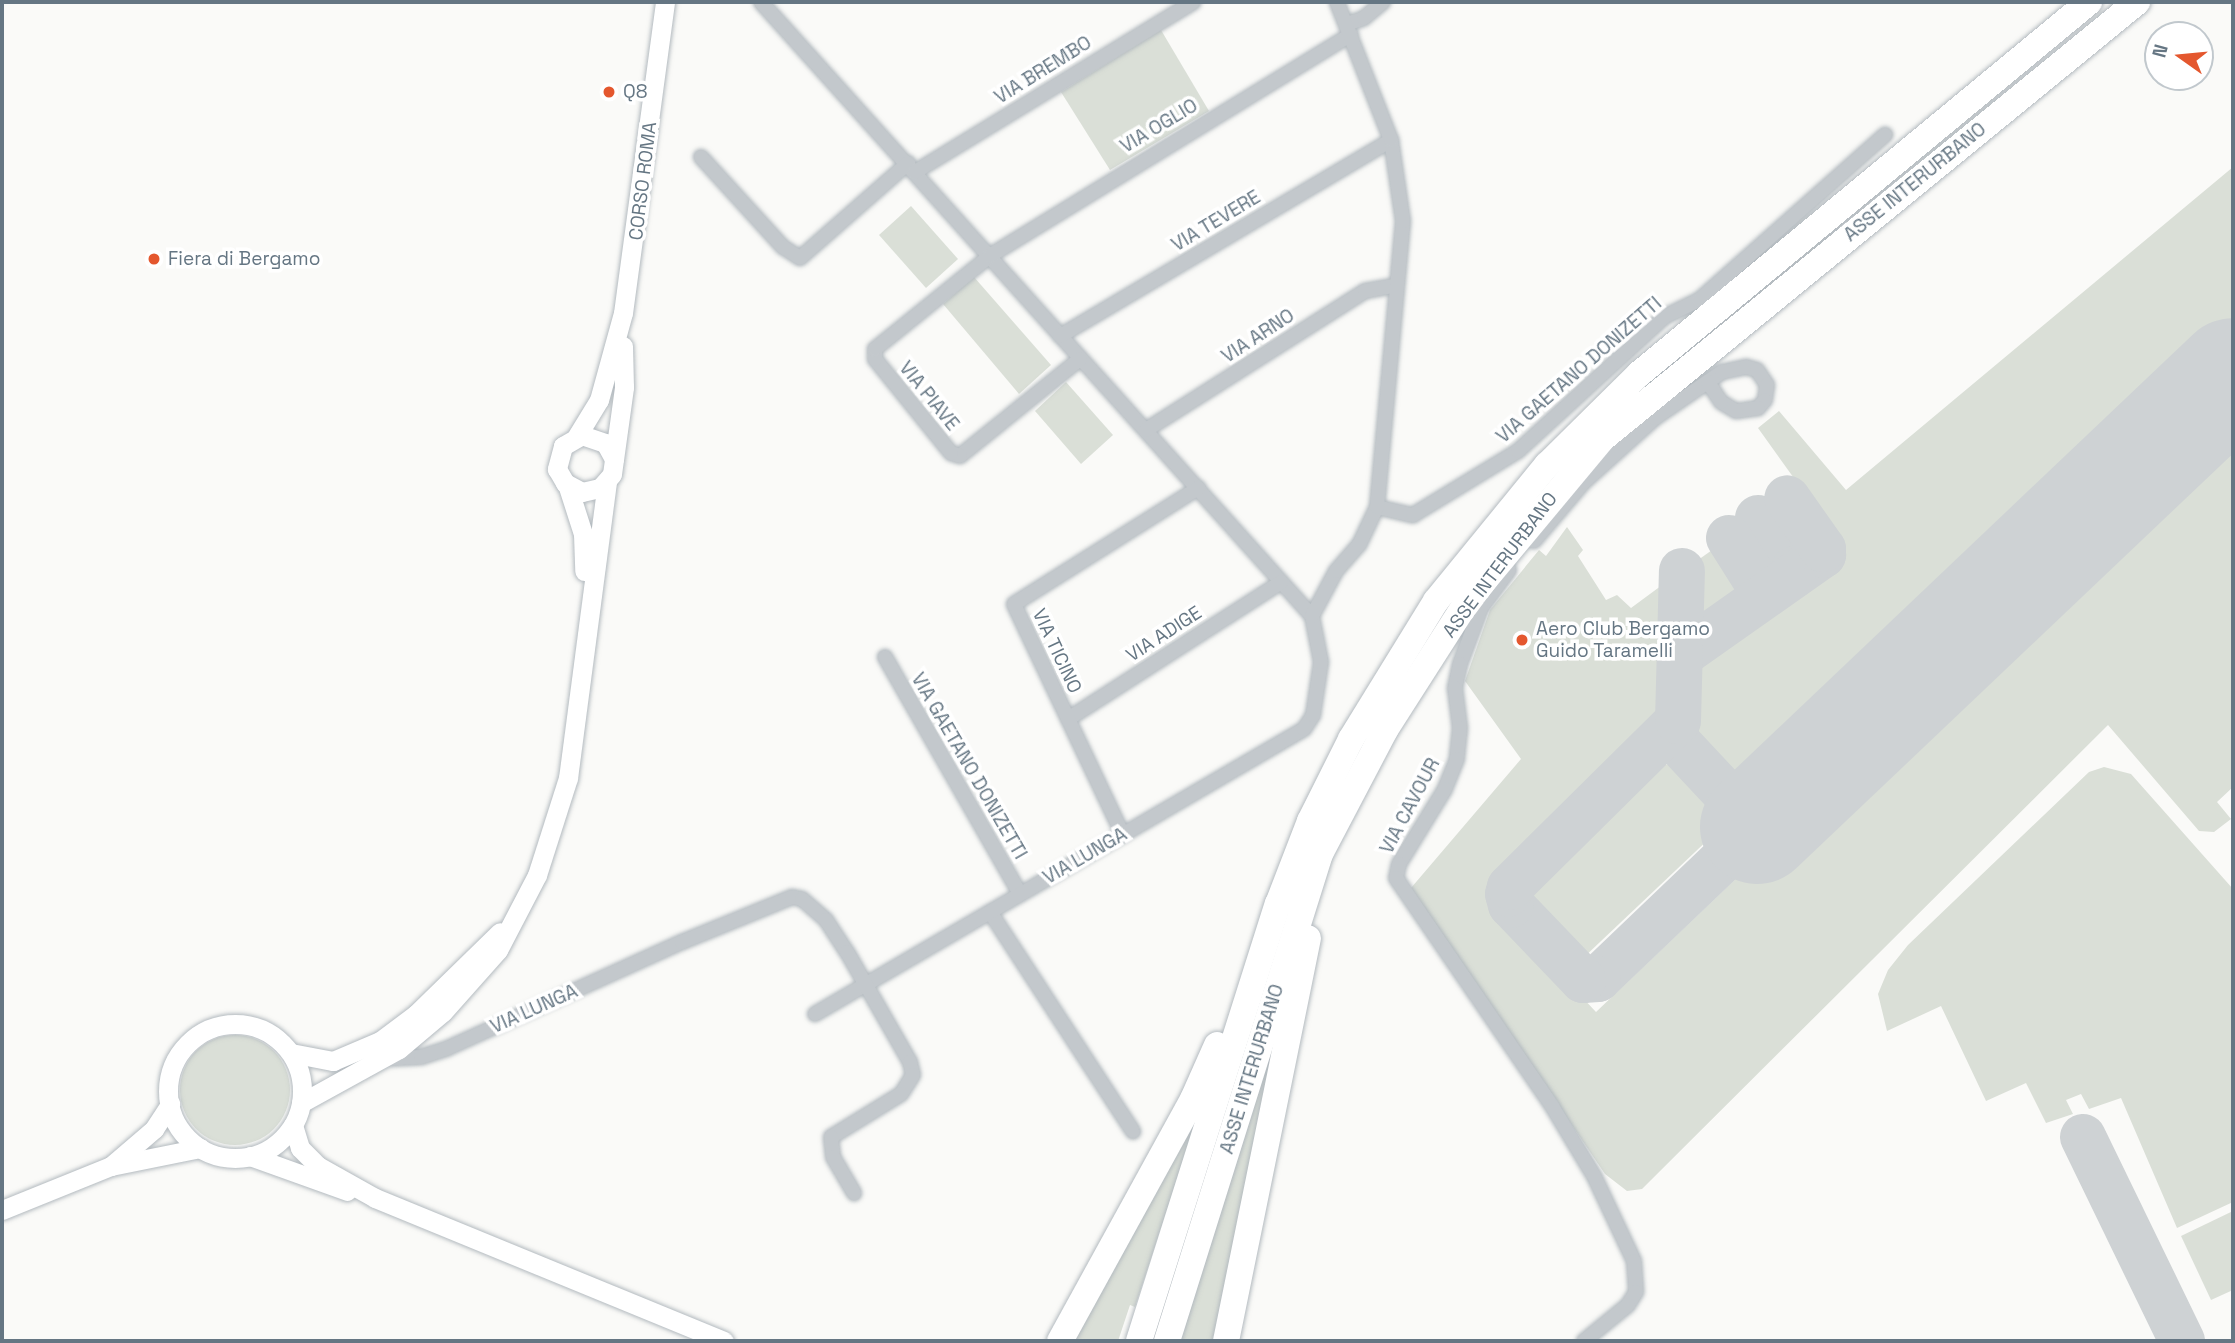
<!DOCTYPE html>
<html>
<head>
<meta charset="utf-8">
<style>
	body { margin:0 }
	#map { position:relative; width:2235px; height:1343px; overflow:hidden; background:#fafaf8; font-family:"Space Grotesk",sans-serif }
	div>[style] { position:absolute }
	.green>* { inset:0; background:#dadfd7 }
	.round { border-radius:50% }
	.taxiway>* { height:46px; margin:-23px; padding:0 23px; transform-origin:23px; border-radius:23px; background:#ced2d4 }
	.runway>* { height:114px; margin:-57px; padding:0 57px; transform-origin:57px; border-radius:57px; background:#ced2d4 }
	.roads { filter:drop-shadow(0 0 2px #b3babf) drop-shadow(0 0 2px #b3babf) }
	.street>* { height:14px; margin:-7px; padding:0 7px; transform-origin:7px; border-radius:7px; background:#c3c8cc }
	.secondary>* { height:19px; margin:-9.5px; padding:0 9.5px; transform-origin:9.5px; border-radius:9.5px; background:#fff }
	.secondary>.ring { margin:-9.5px; padding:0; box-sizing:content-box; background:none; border:19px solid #fff; border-radius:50% }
	.highway>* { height:26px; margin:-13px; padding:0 13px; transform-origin:13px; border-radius:13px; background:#fff }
	.dots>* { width:19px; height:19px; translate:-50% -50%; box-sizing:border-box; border:4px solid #fff; border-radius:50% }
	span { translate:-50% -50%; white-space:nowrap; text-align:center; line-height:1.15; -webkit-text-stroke:7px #fff; paint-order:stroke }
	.street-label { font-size:19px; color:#657683 }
	.poi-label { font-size:19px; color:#657683 }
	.left { translate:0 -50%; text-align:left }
	.frame { position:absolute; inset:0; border:4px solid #657683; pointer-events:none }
	.north { position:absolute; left:2144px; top:21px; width:70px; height:70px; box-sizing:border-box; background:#fff; border:2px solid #c1c8cd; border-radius:50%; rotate:285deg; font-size:19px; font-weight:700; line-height:28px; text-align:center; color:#657683 }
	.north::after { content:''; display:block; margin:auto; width:24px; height:32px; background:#e4572e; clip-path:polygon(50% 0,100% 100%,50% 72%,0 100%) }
</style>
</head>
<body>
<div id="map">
	<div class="green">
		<div style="clip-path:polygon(1161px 30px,1209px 111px,1110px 170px,1061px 92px)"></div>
		<div style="clip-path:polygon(2233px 167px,2233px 340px,1753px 797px,1742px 798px,1733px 791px,1692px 738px,1690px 660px,1839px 555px,1794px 493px,1801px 488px,1758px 428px,1779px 411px,1846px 490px)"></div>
		<div style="clip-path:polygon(911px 206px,958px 259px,926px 288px,879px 235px)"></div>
		<div style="clip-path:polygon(974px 277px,1051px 365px,1019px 394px,943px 304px)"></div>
		<div style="clip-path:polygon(1066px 382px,1113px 435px,1081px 464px,1035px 411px)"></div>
		<div style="clip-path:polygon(2233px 405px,2233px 787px,2217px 802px,2231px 819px,2214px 832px,2199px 831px,2108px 725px,1642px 1189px,1627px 1191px,1605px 1174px,1411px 888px,1521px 759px,1465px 681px,1490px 610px,1539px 550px,1546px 556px,1567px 527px,1583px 550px,1578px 556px,1606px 600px,1617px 595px,1631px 608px,1673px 577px,1672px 699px,1665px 723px,1486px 895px,1596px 1012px)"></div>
		<div style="clip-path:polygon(1780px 503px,1806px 543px,1799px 561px,1765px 513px)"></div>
		<div style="clip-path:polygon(1751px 523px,1778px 562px,1776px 578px,1771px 582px,1737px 533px)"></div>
		<div style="clip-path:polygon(1722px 543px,1749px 582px,1746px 599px,1690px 639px,1691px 565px)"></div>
		<div style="clip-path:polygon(1677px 763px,1732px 817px,1581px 960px,1571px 958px,1522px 903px,1520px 893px,1652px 767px)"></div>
		<div style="clip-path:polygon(2104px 767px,2131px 774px,2233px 889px,2233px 1202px,2177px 1228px,2121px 1098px,2089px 1109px,2081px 1094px,2066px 1100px,2073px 1114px,2046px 1123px,2026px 1083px,1986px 1101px,1941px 1006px,1887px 1031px,1878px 994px,1888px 970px,1908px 945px,2089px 772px)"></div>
		<div class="round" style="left:180px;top:1035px;width:110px;height:110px"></div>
		<div style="clip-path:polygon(1270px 1057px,1276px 1061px,1217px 1341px,1180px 1341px)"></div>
		<div style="clip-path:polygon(1202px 1103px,1135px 1307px,1130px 1305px,1118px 1341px,1076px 1340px,1075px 1330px)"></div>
		<div style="clip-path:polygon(2233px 1211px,2233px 1290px,2211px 1300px,2181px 1236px)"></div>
	</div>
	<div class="taxiway">
		<div style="left:1758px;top:518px;width:62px;rotate:54.8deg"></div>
		<div style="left:1794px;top:569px;width:6px;rotate:90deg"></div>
		<div style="left:1729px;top:538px;width:67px;rotate:57.7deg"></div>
		<div style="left:1681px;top:655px;width:174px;rotate:-35.2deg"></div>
		<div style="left:1823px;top:555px;width:6px;rotate:-90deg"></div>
		<div style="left:1823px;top:549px;width:62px;rotate:-125.2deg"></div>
		<div style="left:1670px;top:734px;width:127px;rotate:46.9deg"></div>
		<div style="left:1757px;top:827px;width:220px;rotate:136.3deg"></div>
		<div style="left:1598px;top:979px;width:15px;rotate:176deg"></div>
		<div style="left:1583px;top:980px;width:104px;rotate:-133.8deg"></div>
		<div style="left:1511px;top:905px;width:11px;rotate:-105deg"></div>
		<div style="left:1508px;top:894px;width:7px;rotate:-74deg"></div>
		<div style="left:1510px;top:887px;width:236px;rotate:-44.7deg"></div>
		<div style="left:1678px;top:721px;width:150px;rotate:-88.5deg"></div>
		<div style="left:2083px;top:1137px;width:227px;rotate:64.1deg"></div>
	</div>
	<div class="runway">
		<div style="left:1757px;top:827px;width:656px;rotate:-43.52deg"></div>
	</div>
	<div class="roads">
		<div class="street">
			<div style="left:761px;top:2px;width:825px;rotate:48.1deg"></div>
			<div style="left:1347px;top:24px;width:18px;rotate:-19deg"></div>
			<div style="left:1364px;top:18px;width:25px;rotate:-40deg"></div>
			<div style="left:701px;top:157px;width:122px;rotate:47.7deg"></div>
			<div style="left:783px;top:247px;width:20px;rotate:33deg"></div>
			<div style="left:800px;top:258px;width:144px;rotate:-41.3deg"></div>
			<div style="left:915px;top:172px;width:326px;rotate:-31.4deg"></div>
			<div style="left:1060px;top:336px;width:385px;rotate:-30.6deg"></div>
			<div style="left:1080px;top:359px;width:154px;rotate:141.1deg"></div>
			<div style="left:960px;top:456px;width:9px;rotate:-162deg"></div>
			<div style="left:951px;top:453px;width:121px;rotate:-129deg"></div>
			<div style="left:875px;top:359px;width:10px;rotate:-90deg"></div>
			<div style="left:875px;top:349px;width:149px;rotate:-39deg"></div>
			<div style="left:991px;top:255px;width:422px;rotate:-31.5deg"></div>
			<div style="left:1146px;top:430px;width:259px;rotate:-32.4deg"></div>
			<div style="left:1365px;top:291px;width:29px;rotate:-10deg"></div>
			<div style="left:1377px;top:507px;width:37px;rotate:13deg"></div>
			<div style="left:1413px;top:515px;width:123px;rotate:-31.4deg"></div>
			<div style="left:1518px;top:451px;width:198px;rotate:-42.5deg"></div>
			<div style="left:1664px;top:317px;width:39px;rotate:-26deg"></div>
			<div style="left:1699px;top:300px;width:249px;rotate:-41.6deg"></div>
			<div style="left:1534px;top:541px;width:77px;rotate:-49.7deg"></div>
			<div style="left:1584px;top:482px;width:96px;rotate:-42deg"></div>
			<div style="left:1655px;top:418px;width:81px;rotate:-34.5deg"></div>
			<div style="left:1722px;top:372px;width:25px;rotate:-12deg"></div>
			<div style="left:1746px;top:367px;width:11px;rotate:15deg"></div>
			<div style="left:1757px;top:370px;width:18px;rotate:56deg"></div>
			<div style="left:1767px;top:385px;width:15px;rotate:98deg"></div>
			<div style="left:1765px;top:400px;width:11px;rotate:131deg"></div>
			<div style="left:1758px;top:408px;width:22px;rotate:172deg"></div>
			<div style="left:1736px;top:411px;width:17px;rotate:-149deg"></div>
			<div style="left:1721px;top:402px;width:24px;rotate:-123deg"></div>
			<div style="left:1509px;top:570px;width:47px;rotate:126.4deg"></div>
			<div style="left:1481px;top:608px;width:60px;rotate:110.6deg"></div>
			<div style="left:1460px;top:664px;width:25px;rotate:102deg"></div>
			<div style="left:1455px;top:688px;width:40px;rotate:82.9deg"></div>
			<div style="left:1460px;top:728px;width:31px;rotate:96deg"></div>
			<div style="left:1457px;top:759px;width:32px;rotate:112deg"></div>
			<div style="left:1445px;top:789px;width:88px;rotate:121.5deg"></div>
			<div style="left:1399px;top:864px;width:14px;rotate:102deg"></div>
			<div style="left:1396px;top:878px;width:276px;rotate:55.6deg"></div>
			<div style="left:1552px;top:1106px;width:82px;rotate:59deg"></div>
			<div style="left:1594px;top:1176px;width:94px;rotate:64.8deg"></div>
			<div style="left:1634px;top:1261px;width:31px;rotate:86deg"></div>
			<div style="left:1636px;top:1292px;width:15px;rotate:122deg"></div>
			<div style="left:1628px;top:1305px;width:57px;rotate:140.7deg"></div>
			<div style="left:885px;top:657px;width:273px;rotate:60.3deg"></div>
			<div style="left:1068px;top:719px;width:253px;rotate:-32.7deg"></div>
			<div style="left:1123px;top:835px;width:255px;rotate:-115.3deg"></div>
			<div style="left:1014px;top:604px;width:218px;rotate:-32.2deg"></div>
			<div style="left:990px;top:912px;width:262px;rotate:56.9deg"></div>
			<div style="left:815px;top:1014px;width:566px;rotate:-30.23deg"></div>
			<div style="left:1304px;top:729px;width:17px;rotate:-57deg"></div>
			<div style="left:1313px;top:715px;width:54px;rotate:-81.4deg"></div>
			<div style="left:1321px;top:662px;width:47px;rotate:-101.1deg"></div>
			<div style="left:1312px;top:616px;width:51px;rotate:-61.9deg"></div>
			<div style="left:1336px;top:571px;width:35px;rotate:-49deg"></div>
			<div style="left:1359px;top:545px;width:42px;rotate:-64.7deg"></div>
			<div style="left:1377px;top:507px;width:287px;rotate:-84.8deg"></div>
			<div style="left:1403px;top:221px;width:82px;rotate:-98.4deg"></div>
			<div style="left:1391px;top:140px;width:148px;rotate:-111.4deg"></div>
			<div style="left:381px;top:1059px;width:40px;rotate:-2.9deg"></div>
			<div style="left:421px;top:1057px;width:28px;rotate:-18deg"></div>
			<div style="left:448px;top:1048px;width:257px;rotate:-24.4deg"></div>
			<div style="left:682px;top:942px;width:119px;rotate:-22.2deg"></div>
			<div style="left:792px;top:897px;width:10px;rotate:11deg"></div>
			<div style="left:802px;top:899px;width:32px;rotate:41deg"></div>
			<div style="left:826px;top:920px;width:38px;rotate:57deg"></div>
			<div style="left:847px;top:952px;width:127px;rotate:60.2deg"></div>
			<div style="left:910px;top:1062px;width:13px;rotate:77deg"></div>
			<div style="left:913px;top:1075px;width:22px;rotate:122deg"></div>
			<div style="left:901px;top:1094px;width:82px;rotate:148.4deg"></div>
			<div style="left:831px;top:1137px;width:20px;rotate:84deg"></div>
			<div style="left:833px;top:1157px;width:42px;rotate:59.7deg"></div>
		</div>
		<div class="secondary">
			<div style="left:577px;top:436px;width:42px;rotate:-58.6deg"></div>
			<div style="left:599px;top:400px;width:90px;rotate:-74.6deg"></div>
			<div style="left:623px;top:313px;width:314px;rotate:-82.3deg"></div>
			<div style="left:614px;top:459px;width:18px;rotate:-119deg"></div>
			<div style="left:605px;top:443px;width:24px;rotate:-161deg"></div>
			<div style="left:582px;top:435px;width:22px;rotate:150deg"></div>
			<div style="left:563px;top:446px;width:24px;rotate:105deg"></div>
			<div style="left:557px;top:469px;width:16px;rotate:60deg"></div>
			<div style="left:565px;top:483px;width:19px;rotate:28deg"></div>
			<div style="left:582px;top:492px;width:18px;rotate:-13deg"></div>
			<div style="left:600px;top:488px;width:18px;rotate:-49deg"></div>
			<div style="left:612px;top:474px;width:88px;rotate:-82.1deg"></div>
			<div style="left:624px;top:387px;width:41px;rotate:-91.4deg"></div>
			<div style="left:568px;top:487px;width:49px;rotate:72.3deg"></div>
			<div style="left:583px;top:534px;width:37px;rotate:88deg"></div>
			<div class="ring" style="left:168px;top:1024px;width:115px;height:115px"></div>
			<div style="left:291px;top:1053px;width:43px;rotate:10.8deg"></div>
			<div style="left:333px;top:1061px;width:51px;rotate:-23.1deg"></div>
			<div style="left:380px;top:1041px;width:45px;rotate:-36.9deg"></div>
			<div style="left:416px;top:1014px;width:117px;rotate:-44.3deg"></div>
			<div style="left:301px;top:1103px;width:112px;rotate:-28.9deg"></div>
			<div style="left:399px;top:1049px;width:57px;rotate:-40.1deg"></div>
			<div style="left:443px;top:1012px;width:83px;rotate:-48.4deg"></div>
			<div style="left:498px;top:950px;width:85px;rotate:-62.5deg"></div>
			<div style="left:537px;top:875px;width:102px;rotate:-72.3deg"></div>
			<div style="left:568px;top:778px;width:299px;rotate:-82.5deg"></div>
			<div style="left:293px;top:1125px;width:24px;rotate:73deg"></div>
			<div style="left:300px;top:1148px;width:25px;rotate:45deg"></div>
			<div style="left:318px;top:1166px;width:65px;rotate:29.3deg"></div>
			<div style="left:375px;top:1198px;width:377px;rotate:22.3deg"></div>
			<div style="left:250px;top:1156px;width:103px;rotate:19.8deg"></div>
			<div style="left:111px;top:1166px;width:57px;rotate:-40.7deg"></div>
			<div style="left:154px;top:1129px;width:30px;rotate:-57deg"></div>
			<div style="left:2px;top:1210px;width:118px;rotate:-22deg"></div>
			<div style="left:111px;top:1166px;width:91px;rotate:-11.4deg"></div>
		</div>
		<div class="highway">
			<div style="left:1060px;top:1341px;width:276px;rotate:-61.2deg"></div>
			<div style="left:1193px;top:1099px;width:59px;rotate:-66deg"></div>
			<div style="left:1139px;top:1341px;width:459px;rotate:-72.4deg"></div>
			<div style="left:1278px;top:904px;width:89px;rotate:-68.9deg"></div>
			<div style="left:1310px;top:821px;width:92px;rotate:-63.4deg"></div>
			<div style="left:1351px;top:739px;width:162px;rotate:-58.4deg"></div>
			<div style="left:1436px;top:601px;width:176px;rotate:-50.8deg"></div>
			<div style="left:1547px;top:465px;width:129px;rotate:-44.7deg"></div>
			<div style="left:1639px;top:374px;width:584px;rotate:-39.58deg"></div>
			<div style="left:1167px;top:1341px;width:510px;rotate:-72.56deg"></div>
			<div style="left:1320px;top:854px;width:140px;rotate:-62.3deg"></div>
			<div style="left:1385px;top:730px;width:154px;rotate:-57.4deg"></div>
			<div style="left:1468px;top:600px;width:209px;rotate:-50.2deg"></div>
			<div style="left:1602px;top:439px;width:691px;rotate:-39.24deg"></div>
			<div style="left:1226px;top:1341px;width:411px;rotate:-78.5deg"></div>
		</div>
	</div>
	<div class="dots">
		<div style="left:609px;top:92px;background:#e4572e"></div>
		<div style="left:154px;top:259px;background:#e4572e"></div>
		<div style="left:1522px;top:640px;background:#e4572e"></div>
	</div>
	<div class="street-label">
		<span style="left:1043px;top:70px;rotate:-32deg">VIA BREMBO</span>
		<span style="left:1159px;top:126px;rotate:-31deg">VIA OGLIO</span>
		<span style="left:643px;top:181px;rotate:-83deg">CORSO ROMA</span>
		<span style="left:1915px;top:182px;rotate:-39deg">ASSE INTERURBANO</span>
		<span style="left:1216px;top:221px;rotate:-31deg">VIA TEVERE</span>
		<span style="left:1258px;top:336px;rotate:-33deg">VIA ARNO</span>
		<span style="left:1579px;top:370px;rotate:-41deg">VIA GAETANO DONIZETTI</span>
		<span style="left:929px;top:396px;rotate:51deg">VIA PIAVE</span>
		<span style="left:1500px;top:565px;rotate:-53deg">ASSE INTERURBANO</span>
		<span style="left:1164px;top:634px;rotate:-33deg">VIA ADIGE</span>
		<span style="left:1057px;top:651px;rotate:65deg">VIA TICINO</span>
		<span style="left:969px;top:766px;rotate:60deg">VIA GAETANO DONIZETTI</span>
		<span style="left:1410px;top:806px;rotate:-62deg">VIA CAVOUR</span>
		<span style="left:1085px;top:856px;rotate:-30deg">VIA LUNGA</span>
		<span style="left:534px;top:1009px;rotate:-24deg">VIA LUNGA</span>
		<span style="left:1252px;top:1069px;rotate:-73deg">ASSE INTERURBANO</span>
	</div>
	<div class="poi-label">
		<span class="left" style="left:623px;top:92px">Q8</span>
		<span class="left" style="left:168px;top:259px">Fiera di Bergamo</span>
		<span class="left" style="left:1536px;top:640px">Aero Club Bergamo<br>Guido Taramelli</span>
	</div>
	<div class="frame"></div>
	<div class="north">N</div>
</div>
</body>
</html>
